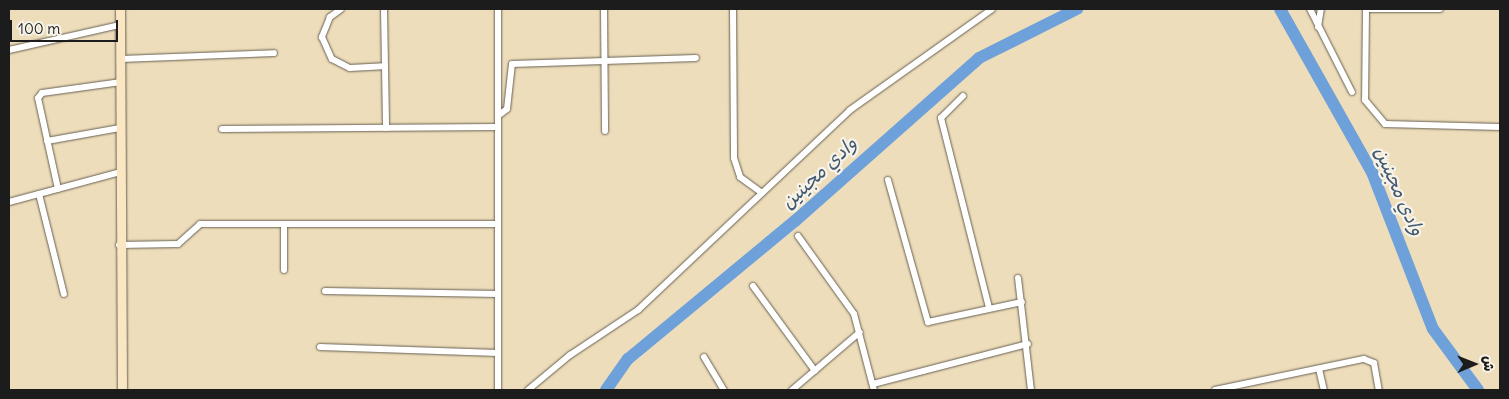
<!DOCTYPE html>
<html>
<head>
<meta charset="utf-8">
<style>
	body { margin:0 }
	#map { position:relative; width:1509px; height:399px; overflow:hidden; background:#eeddba; font-family:Delius,"Playpen Sans Arabic",sans-serif }
	div>[style] { position:absolute }
	.river>* { height:12px; margin:-6px; padding:0 6px; transform-origin:6px; border-radius:6px; background:#6ea1da }
	.roads { filter:drop-shadow(0 0 1px #666053) drop-shadow(0 0 1px #666053) }
	.street>* { height:6px; margin:-3px; padding:0 3px; transform-origin:3px; border-radius:3px; background:#fff }
	.secondary>* { height:9px; margin:-4.5px; padding:0 4.5px; transform-origin:4.5px; border-radius:4.5px; background:#fbe6c4 }
	span { translate:-50% -50%; white-space:nowrap; text-align:center; line-height:1.15; -webkit-text-stroke:4.5px #f7f3e8; paint-order:stroke }
	.water-label { font-size:19px; color:#415871; font-style:italic }
	.frame { position:absolute; inset:0; border:10px solid #1c1c1c; pointer-events:none }
	.north { position:absolute; left:1449px; top:339px; width:50px; height:50px; -webkit-text-stroke:4px #f7f3e8; paint-order:stroke; rotate:89deg; font-size:14px; font-weight:700; line-height:20px; text-align:center; color:#1c1c1c }
	.north::after { content:''; display:block; margin:auto; width:18px; height:22px; background:#1c1c1c; clip-path:polygon(50% 0,100% 100%,50% 72%,0 100%) }
	.scale { position:absolute; left:10px; top:20px; width:108px; height:22px; box-sizing:border-box; border:2px solid #1c1c1c; border-top:0; padding-left:6px; font-size:15px; line-height:18px; white-space:nowrap; color:#1c1c1c; -webkit-text-stroke:4px #f7f3e8; paint-order:stroke }
</style>
</head>
<body>
<div id="map">
	<div class="river">
		<div style="left:1280px;top:9px;width:187px;rotate:60.6deg"></div>
		<div style="left:1372px;top:172px;width:168px;rotate:68.8deg"></div>
		<div style="left:1433px;top:329px;width:76px;rotate:53.6deg"></div>
		<div style="left:606px;top:390px;width:38px;rotate:-55deg"></div>
		<div style="left:628px;top:359px;width:217px;rotate:-39.6deg"></div>
		<div style="left:795px;top:221px;width:246px;rotate:-41.5deg"></div>
		<div style="left:979px;top:58px;width:110px;rotate:-26.6deg"></div>
	</div>
	<div class="roads">
		<div class="street">
			<div style="left:341px;top:9px;width:14px;rotate:144deg"></div>
			<div style="left:330px;top:17px;width:22px;rotate:112deg"></div>
			<div style="left:322px;top:37px;width:24px;rotate:66deg"></div>
			<div style="left:332px;top:59px;width:20px;rotate:27deg"></div>
			<div style="left:350px;top:68px;width:33px;rotate:-3deg"></div>
			<div style="left:384px;top:9px;width:119px;rotate:89deg"></div>
			<div style="left:604px;top:9px;width:122px;rotate:89.5deg"></div>
			<div style="left:733px;top:9px;width:149px;rotate:89.6deg"></div>
			<div style="left:734px;top:158px;width:20px;rotate:72deg"></div>
			<div style="left:740px;top:177px;width:27px;rotate:36deg"></div>
			<div style="left:1310px;top:9px;width:93px;rotate:63.2deg"></div>
			<div style="left:1440px;top:9px;width:74px;rotate:180deg"></div>
			<div style="left:1366px;top:9px;width:91px;rotate:90.6deg"></div>
			<div style="left:1365px;top:100px;width:31px;rotate:50deg"></div>
			<div style="left:1385px;top:124px;width:115px;rotate:1.5deg"></div>
			<div style="left:1318px;top:27px;width:18px;rotate:-81deg"></div>
			<div style="left:9px;top:50px;width:114px;rotate:-12.7deg"></div>
			<div style="left:121px;top:59px;width:153px;rotate:-2.2deg"></div>
			<div style="left:963px;top:96px;width:31px;rotate:135deg"></div>
			<div style="left:941px;top:118px;width:196px;rotate:75.8deg"></div>
			<div style="left:499px;top:115px;width:10px;rotate:-37deg"></div>
			<div style="left:507px;top:109px;width:45px;rotate:-83.7deg"></div>
			<div style="left:512px;top:64px;width:184px;rotate:-1.9deg"></div>
			<div style="left:222px;top:129px;width:276px;rotate:-0.4deg"></div>
			<div style="left:47px;top:141px;width:74px;rotate:-10.1deg"></div>
			<div style="left:888px;top:180px;width:148px;rotate:74.3deg"></div>
			<div style="left:928px;top:322px;width:96px;rotate:-12deg"></div>
			<div style="left:58px;top:189px;width:93px;rotate:-102.4deg"></div>
			<div style="left:38px;top:98px;width:6px;rotate:-51deg"></div>
			<div style="left:42px;top:93px;width:80px;rotate:-7.9deg"></div>
			<div style="left:39px;top:194px;width:103px;rotate:76deg"></div>
			<div style="left:9px;top:202px;width:116px;rotate:-15deg"></div>
			<div style="left:798px;top:236px;width:96px;rotate:54.3deg"></div>
			<div style="left:854px;top:314px;width:79px;rotate:75.3deg"></div>
			<div style="left:119px;top:245px;width:59px;rotate:-1deg"></div>
			<div style="left:178px;top:244px;width:30px;rotate:-42deg"></div>
			<div style="left:200px;top:224px;width:298px"></div>
			<div style="left:284px;top:270px;width:45px;rotate:-90deg"></div>
			<div style="left:1018px;top:278px;width:113px;rotate:83.4deg"></div>
			<div style="left:753px;top:286px;width:105px;rotate:53.9deg"></div>
			<div style="left:325px;top:291px;width:173px;rotate:1deg"></div>
			<div style="left:320px;top:347px;width:178px;rotate:1.9deg"></div>
			<div style="left:704px;top:357px;width:39px;rotate:59deg"></div>
			<div style="left:1319px;top:369px;width:22px;rotate:77deg"></div>
			<div style="left:873px;top:384px;width:160px;rotate:-14.5deg"></div>
			<div style="left:498px;top:390px;width:381px;rotate:-90deg"></div>
			<div style="left:528px;top:390px;width:55px;rotate:-39.8deg"></div>
			<div style="left:570px;top:355px;width:82px;rotate:-33.5deg"></div>
			<div style="left:638px;top:310px;width:291px;rotate:-43.3deg"></div>
			<div style="left:850px;top:110px;width:174px;rotate:-35.4deg"></div>
			<div style="left:792px;top:390px;width:89px;rotate:-40.5deg"></div>
			<div style="left:1215px;top:390px;width:152px;rotate:-11.8deg"></div>
			<div style="left:1364px;top:359px;width:11px;rotate:22deg"></div>
			<div style="left:1374px;top:363px;width:27px;rotate:80deg"></div>
		</div>
		<div class="secondary">
			<div style="left:120px;top:9px;width:381px;rotate:89.7deg"></div>
		</div>
	</div>
	<div class="water-label">
		<span style="left:819px;top:173px;rotate:-43deg">وادي مجينين</span>
		<span style="left:1399px;top:191px;rotate:66deg">وادي مجينين</span>
	</div>
	<div class="frame"></div>
	<div class="north">ش</div>
	<div class="scale">100 m</div>
</div>
</body>
</html>
